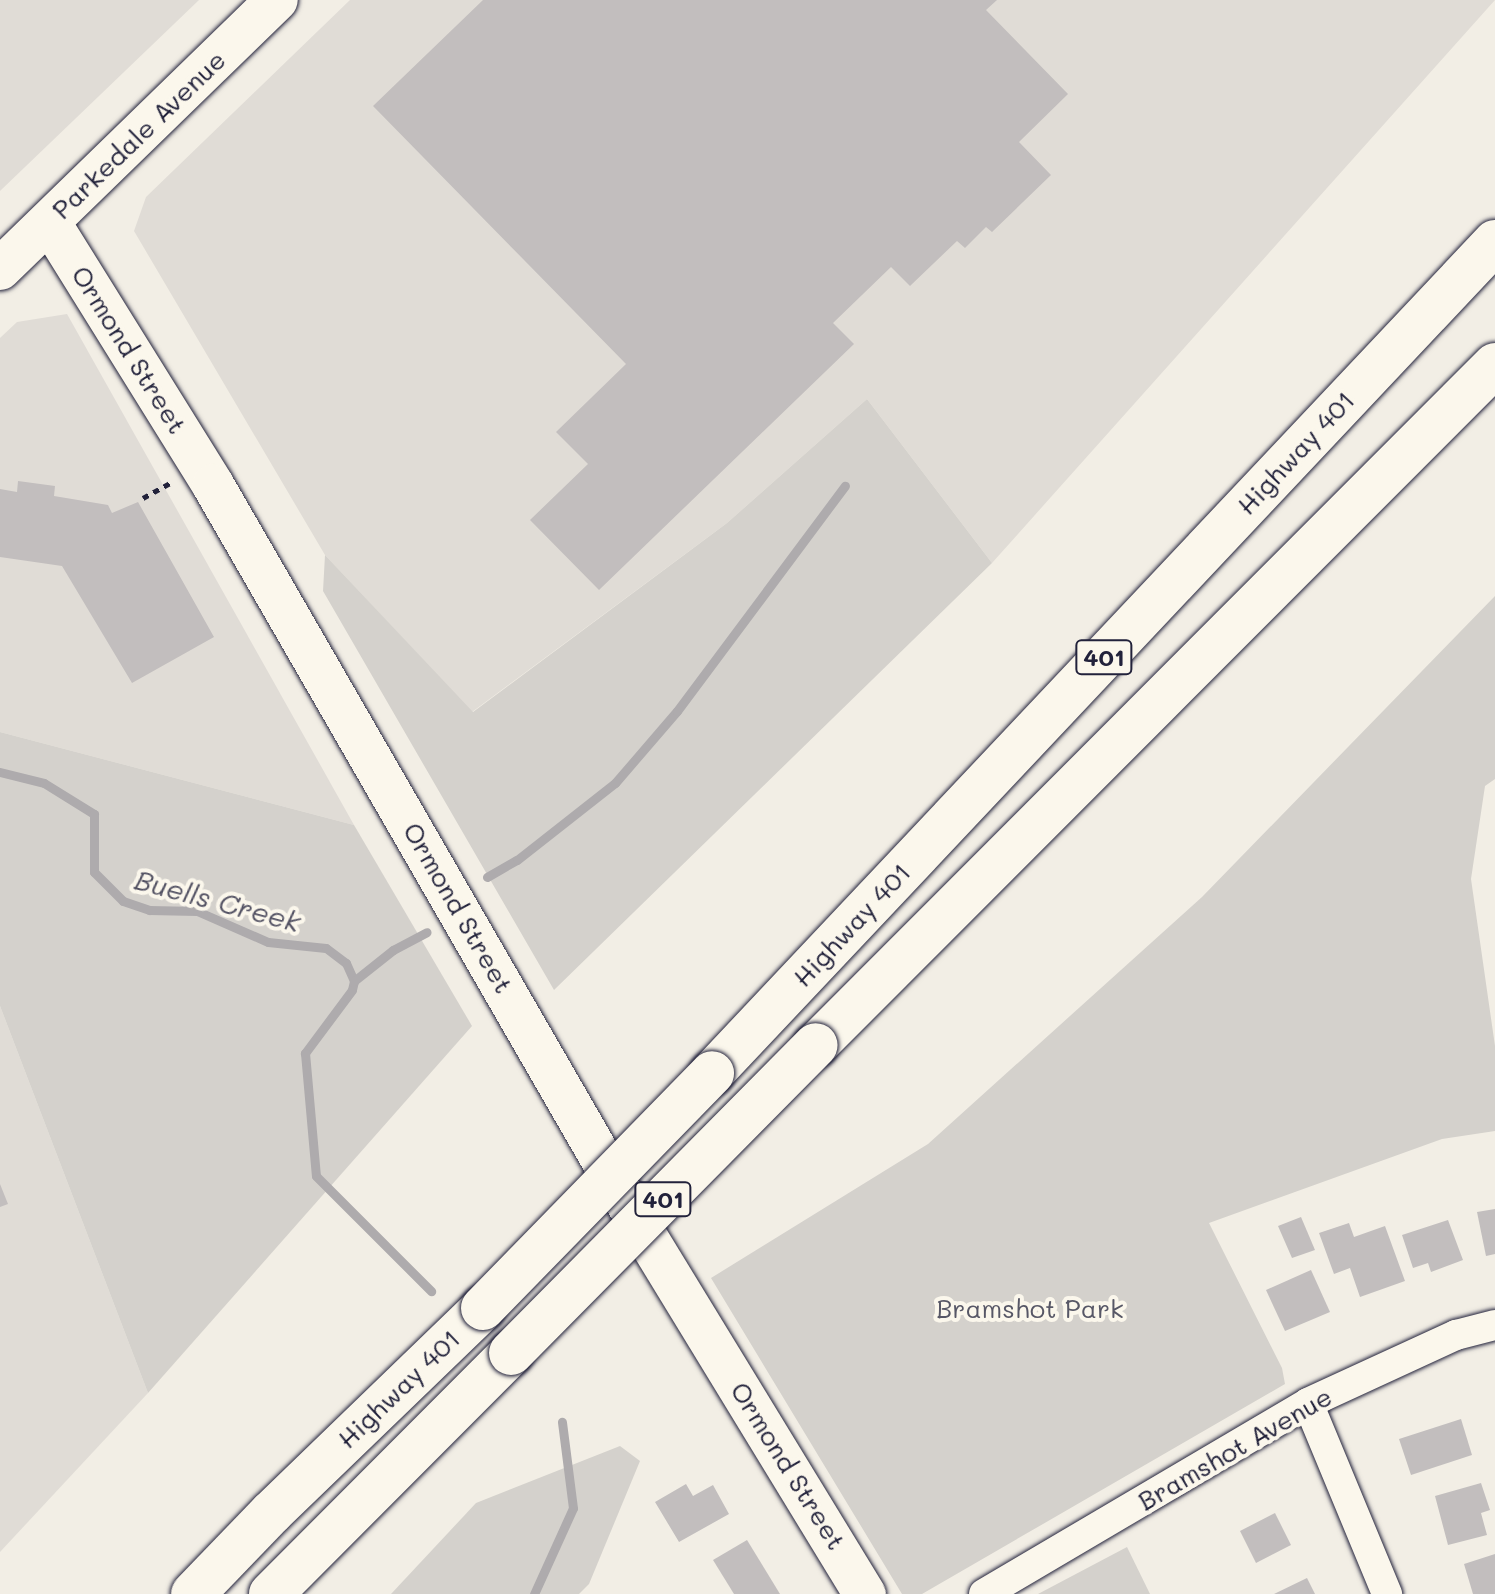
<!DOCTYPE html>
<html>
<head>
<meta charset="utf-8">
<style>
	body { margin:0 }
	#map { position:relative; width:1495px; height:1594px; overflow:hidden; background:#f2eee5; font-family:Mali,sans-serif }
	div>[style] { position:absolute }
	.built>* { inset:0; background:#e0dcd6 }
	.green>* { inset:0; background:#d4d1cc }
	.stream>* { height:9px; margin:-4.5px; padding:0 4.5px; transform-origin:4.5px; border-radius:4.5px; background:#aeabad }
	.building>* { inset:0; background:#c2bebe }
	.path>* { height:5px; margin-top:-2.5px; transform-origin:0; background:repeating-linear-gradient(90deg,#22223b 0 6px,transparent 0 12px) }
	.roads { filter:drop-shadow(0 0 2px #22223b) drop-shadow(0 0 2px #22223b) }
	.street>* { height:30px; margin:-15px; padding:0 15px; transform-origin:15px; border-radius:15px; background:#fbf7ec }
	.secondary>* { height:42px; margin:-21px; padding:0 21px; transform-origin:21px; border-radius:21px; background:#fbf7ec }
	.highway>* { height:44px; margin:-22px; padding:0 22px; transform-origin:22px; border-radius:22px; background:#fbf7ec }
	.bridges { filter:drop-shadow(0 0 2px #22223b) drop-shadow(0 0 2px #22223b) }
	.highway-bridge>* { height:44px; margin:-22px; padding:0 22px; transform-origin:22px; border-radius:22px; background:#fbf7ec }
	span { translate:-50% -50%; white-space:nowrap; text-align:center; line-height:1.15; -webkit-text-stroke:8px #fbf7ec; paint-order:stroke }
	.shield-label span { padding:2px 6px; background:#fbf7ec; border:2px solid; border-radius:6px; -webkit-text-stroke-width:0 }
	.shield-label { font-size:24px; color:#22223b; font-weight:700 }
	.street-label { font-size:26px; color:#22223b }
	.park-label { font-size:26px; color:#575766 }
	.water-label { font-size:28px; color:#535263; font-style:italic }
</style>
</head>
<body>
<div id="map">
	<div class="built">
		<div style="clip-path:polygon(0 0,199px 0,0 191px)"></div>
		<div style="clip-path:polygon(350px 0,1495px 0,992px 563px,867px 399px,727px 523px,472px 712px,325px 555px,134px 231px,146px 197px)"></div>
		<div style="clip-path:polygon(67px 314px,354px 825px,0 732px,0 338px,17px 322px)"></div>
		<div style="clip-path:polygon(0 1006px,148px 1393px,0 1552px)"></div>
	</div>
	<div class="green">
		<div style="clip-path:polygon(867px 399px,992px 563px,554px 990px,323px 591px,325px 555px,473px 712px,727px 523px)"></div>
		<div style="clip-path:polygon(1495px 596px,1495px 779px,1485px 786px,1471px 879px,1495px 1046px,1495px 1131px,1442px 1139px,1209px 1223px,1282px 1368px,1285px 1384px,922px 1594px,902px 1594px,711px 1278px,928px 1144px,1202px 897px)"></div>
		<div style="clip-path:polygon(0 732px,354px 825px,472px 1026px,148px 1393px,0 1006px)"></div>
		<div style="clip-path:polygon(620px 1446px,640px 1461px,589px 1584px,579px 1594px,391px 1594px,476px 1503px)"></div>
		<div style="clip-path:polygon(1127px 1547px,1150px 1594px,1038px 1594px)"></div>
	</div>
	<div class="stream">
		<div style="left:0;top:772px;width:45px;rotate:14deg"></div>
		<div style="left:44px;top:783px;width:59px;rotate:31.8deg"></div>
		<div style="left:94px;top:814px;width:58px;rotate:90deg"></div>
		<div style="left:94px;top:872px;width:41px;rotate:45deg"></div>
		<div style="left:123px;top:901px;width:28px;rotate:19deg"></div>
		<div style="left:149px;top:910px;width:48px;rotate:1.2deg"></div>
		<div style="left:197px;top:911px;width:77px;rotate:23.6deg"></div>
		<div style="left:268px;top:942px;width:58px;rotate:5.9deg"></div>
		<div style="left:326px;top:948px;width:25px;rotate:37deg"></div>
		<div style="left:346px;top:963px;width:20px;rotate:66deg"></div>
		<div style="left:354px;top:981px;width:9px;rotate:103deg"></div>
		<div style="left:352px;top:990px;width:79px;rotate:126.7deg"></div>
		<div style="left:305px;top:1053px;width:123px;rotate:84.9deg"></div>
		<div style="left:316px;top:1176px;width:163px;rotate:45deg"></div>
		<div style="left:487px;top:877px;width:34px;rotate:-30deg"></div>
		<div style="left:517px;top:860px;width:125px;rotate:-38.2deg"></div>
		<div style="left:615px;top:783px;width:95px;rotate:-49.3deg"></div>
		<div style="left:677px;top:711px;width:281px;rotate:-53.3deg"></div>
		<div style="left:354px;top:981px;width:50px;rotate:-38.5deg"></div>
		<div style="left:393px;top:950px;width:38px;rotate:-28deg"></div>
		<div style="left:534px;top:1594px;width:94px;rotate:-65.6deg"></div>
		<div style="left:573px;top:1508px;width:87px;rotate:-97.3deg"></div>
	</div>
	<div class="building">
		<div style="clip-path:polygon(483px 0,997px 0,986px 10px,1068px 94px,1019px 142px,1051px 175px,992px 232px,986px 227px,965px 248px,957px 241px,910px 286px,891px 267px,833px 323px,854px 344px,599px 590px,530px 520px,588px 464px,556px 432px,626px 364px,373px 106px)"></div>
		<div style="clip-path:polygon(18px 481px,55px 486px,54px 496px,108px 505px,112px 513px,138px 502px,214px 637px,132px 683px,62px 566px,0 557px,0 489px,17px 492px)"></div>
		<div style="clip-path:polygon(0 1184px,8px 1204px,0 1207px)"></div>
		<div style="clip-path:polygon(1495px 1209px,1495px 1254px,1486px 1256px,1477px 1212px)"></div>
		<div style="clip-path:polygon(1301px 1217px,1315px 1250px,1292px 1258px,1278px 1226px)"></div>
		<div style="clip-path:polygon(1448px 1220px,1463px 1260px,1431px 1272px,1428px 1263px,1413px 1268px,1402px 1235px)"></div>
		<div style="clip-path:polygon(1349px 1223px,1354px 1237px,1385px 1226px,1405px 1281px,1360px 1297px,1350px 1268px,1334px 1274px,1319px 1233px)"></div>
		<div style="clip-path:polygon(1311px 1270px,1330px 1312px,1285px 1331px,1266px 1290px)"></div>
		<div style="clip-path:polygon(1461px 1419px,1472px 1455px,1411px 1475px,1399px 1439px)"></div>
		<div style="clip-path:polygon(1481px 1483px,1490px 1510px,1481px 1513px,1487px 1535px,1448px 1545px,1435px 1496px)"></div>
		<div style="clip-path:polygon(686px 1484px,693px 1496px,713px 1485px,729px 1514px,679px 1542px,655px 1502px)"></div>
		<div style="clip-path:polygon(1275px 1513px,1291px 1545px,1256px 1563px,1240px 1531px)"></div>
		<div style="clip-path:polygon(747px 1540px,780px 1594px,734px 1594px,713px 1560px)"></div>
		<div style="clip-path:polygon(1495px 1554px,1495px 1594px,1473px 1594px,1464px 1564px)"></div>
		<div style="clip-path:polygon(1307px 1578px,1315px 1594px,1274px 1594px)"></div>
	</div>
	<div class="path">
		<div style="left:143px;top:498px;width:31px;rotate:-29deg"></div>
	</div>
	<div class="roads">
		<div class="street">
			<div style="left:1308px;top:1403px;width:207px;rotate:67.5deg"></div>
			<div style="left:984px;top:1594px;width:376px;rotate:-30.5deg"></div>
			<div style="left:1308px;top:1403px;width:163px;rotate:-24.7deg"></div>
			<div style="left:1456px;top:1335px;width:40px;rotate:-14.4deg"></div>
		</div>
		<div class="secondary">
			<div style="left:50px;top:223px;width:309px;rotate:58.1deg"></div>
			<div style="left:213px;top:485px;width:861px;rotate:60.04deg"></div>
			<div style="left:643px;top:1231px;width:426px;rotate:58.6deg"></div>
			<div style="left:0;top:269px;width:386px;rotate:-44.2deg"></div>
		</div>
		<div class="highway">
			<div style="left:816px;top:1045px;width:961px;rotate:-45.04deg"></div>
			<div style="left:712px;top:1073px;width:1142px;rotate:-46.7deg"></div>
			<div style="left:193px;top:1594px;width:112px;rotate:-46.1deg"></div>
			<div style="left:271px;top:1513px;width:295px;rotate:-44deg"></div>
			<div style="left:271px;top:1594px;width:340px;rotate:-45.1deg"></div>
		</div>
	</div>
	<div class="bridges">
		<div class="highway-bridge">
			<div style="left:483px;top:1308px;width:328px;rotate:-45.7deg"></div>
			<div style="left:511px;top:1353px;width:433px;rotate:-45.3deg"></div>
		</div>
	</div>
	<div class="shield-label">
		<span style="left:1104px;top:657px">401</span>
		<span style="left:663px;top:1199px">401</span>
	</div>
	<div class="street-label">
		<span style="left:139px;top:135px;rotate:-44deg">Parkedale Avenue</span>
		<span style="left:129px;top:350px;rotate:58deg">Ormond Street</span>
		<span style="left:1296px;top:453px;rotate:-47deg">Highway 401</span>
		<span style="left:458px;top:908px;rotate:60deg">Ormond Street</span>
		<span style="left:852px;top:925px;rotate:-47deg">Highway 401</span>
		<span style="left:399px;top:1389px;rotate:-44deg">Highway 401</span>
		<span style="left:1235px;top:1449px;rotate:-30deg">Bramshot Avenue</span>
		<span style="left:788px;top:1466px;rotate:58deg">Ormond Street</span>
	</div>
	<div class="park-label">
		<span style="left:1030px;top:1309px">Bramshot Park</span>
	</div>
	<div class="water-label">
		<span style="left:218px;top:900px;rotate:15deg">Buells Creek</span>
	</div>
</div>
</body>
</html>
